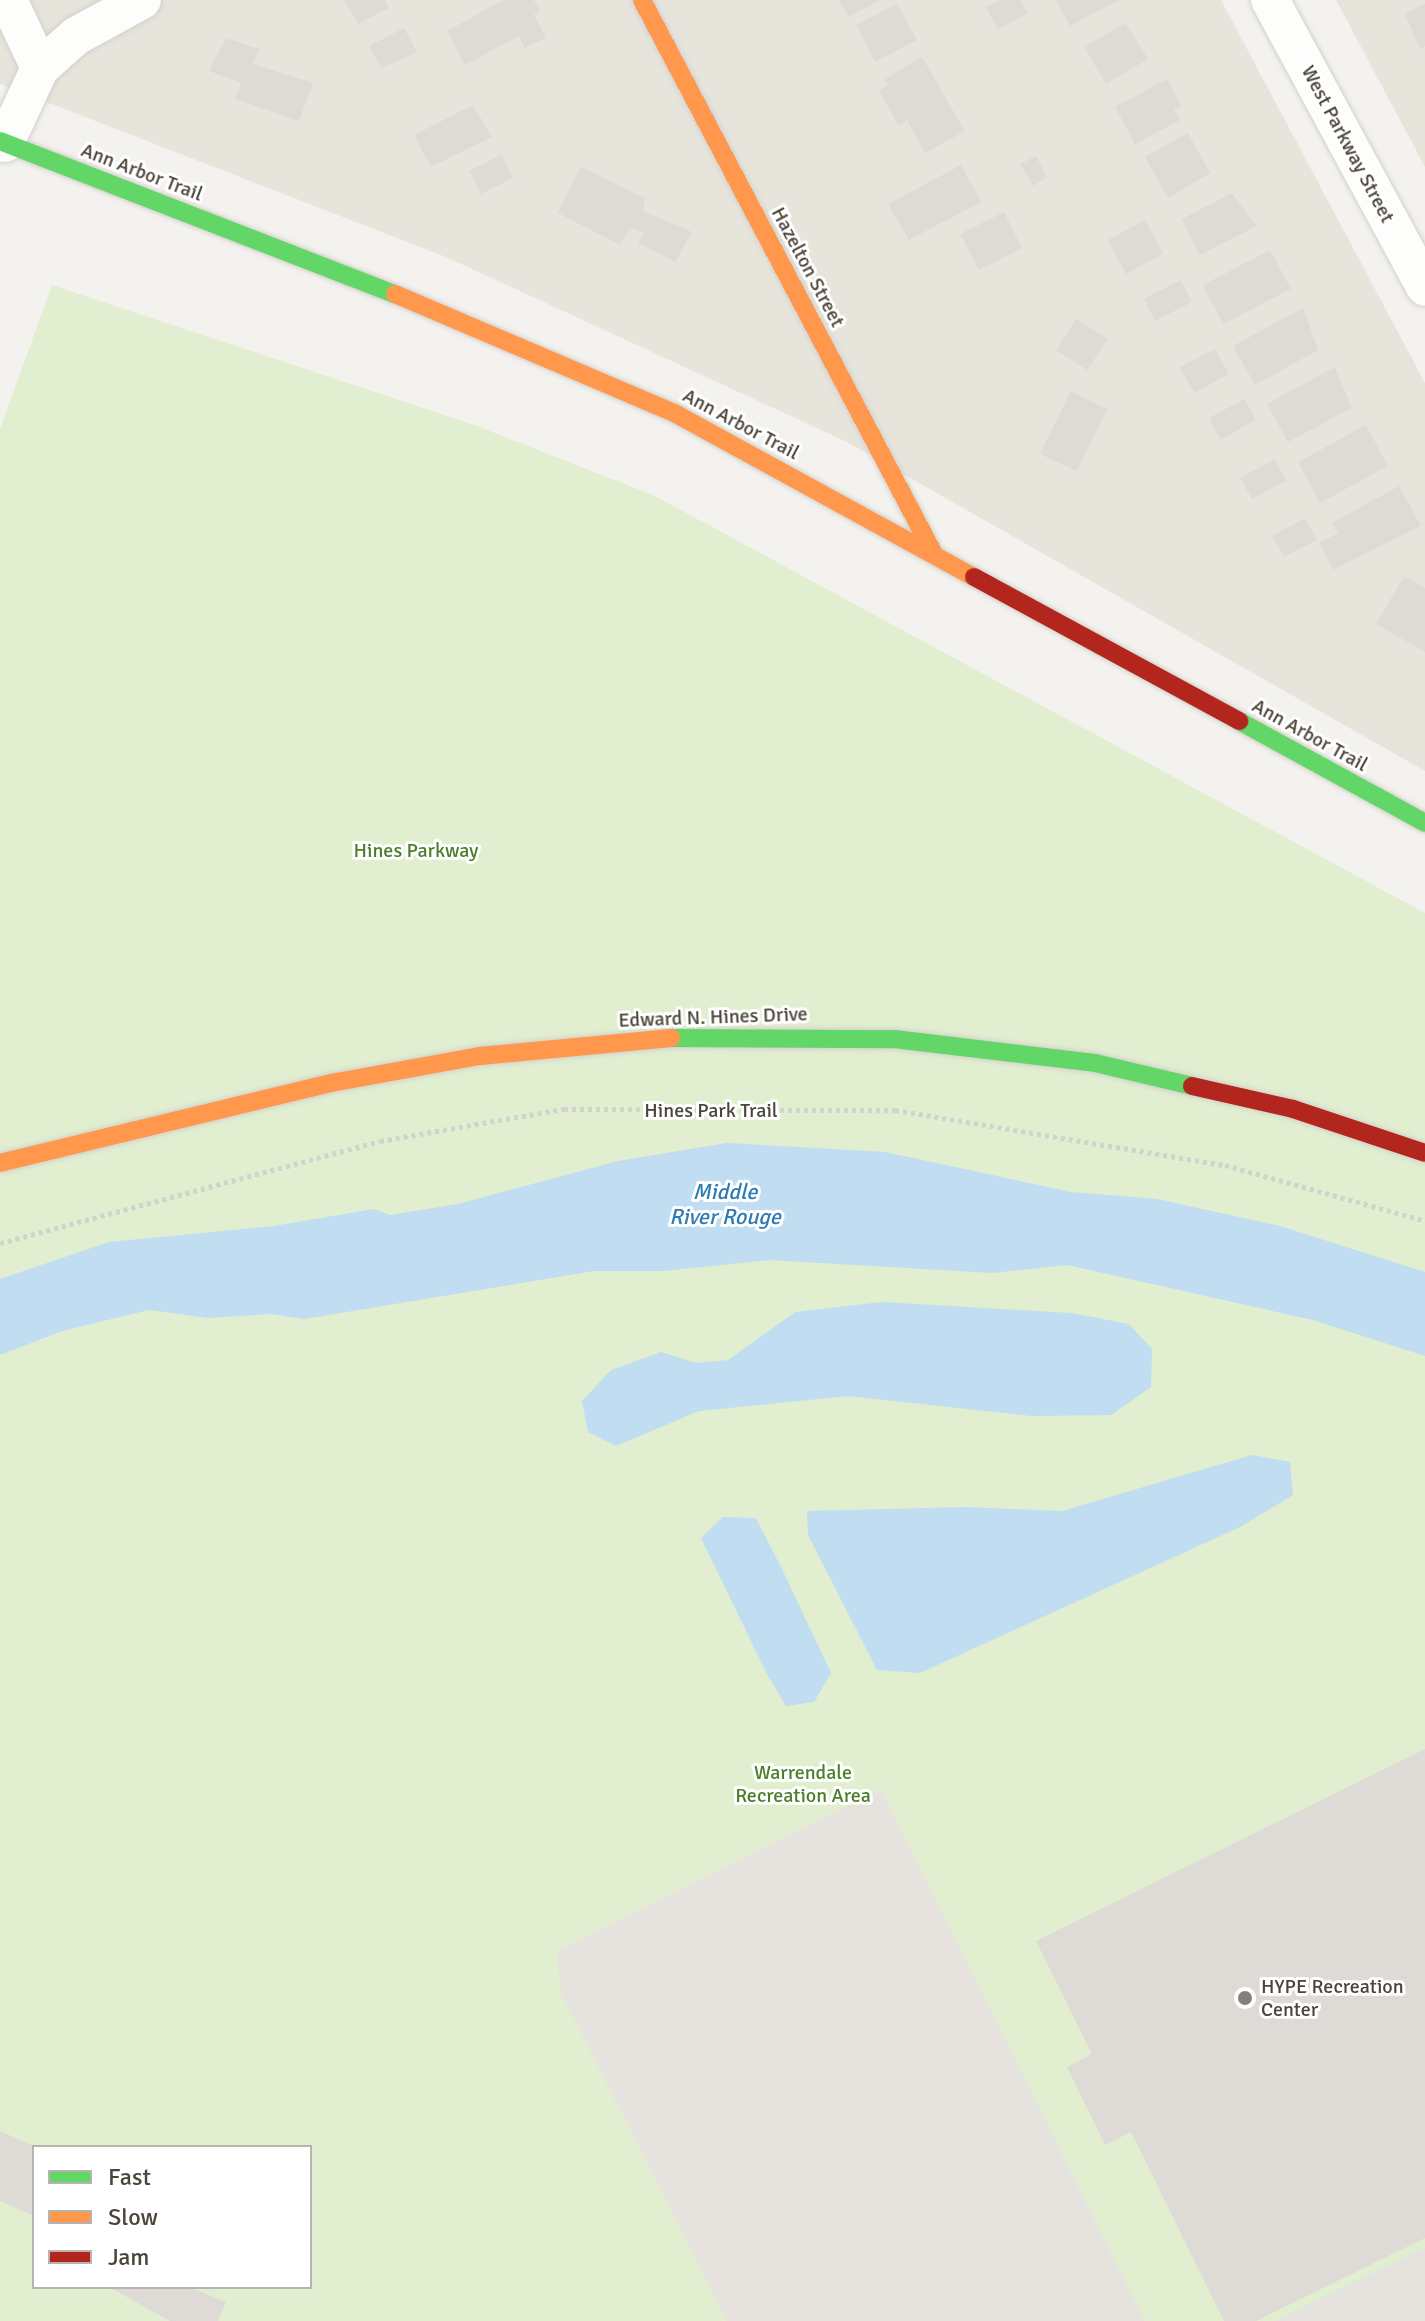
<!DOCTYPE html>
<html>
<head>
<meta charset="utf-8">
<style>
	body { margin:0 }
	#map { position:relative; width:1425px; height:2321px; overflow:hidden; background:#f4f2ee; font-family:Signika,sans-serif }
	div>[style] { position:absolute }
	.residential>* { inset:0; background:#e7e4dc }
	.green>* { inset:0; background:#e1eecf }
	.parking>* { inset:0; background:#e6e3df }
	.water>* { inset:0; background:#c0ddf1 }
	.building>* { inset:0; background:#dedbd6 }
	.path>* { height:5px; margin-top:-2.5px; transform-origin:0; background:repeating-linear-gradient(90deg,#d3d2cc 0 4px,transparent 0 8px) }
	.roads { filter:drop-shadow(0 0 2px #d2d0cb) drop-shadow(0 0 2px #d2d0cb) }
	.street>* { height:38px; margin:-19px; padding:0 19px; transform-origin:19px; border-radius:19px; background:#fdfdfc }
	.fast>* { height:18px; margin:-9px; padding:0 9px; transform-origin:9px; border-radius:9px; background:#63d668 }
	.slow>* { height:18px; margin:-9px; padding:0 9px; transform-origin:9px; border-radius:9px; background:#ff974d }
	.jam>* { height:18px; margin:-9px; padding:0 9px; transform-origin:9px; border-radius:9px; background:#b3261e }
	.dots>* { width:22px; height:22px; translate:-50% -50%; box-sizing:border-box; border:4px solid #fff; border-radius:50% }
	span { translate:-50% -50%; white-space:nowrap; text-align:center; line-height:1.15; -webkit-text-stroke:6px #fff; paint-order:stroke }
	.street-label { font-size:20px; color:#4b4439 }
	.park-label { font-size:20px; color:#4a7f2a }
	.poi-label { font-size:20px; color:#4b4439 }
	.left { translate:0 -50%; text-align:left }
	.water-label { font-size:22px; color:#2e7ab2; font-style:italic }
	.legend { position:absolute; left:32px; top:2145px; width:280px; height:144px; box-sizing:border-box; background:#fff; border:2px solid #b7b4b0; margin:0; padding:10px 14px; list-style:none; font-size:24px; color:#4b4439 }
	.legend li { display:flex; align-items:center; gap:16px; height:40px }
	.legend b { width:40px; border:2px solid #b7b4b0 }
</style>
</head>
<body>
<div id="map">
	<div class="residential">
		<div style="clip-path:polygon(0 0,1221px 0,1425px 383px,1425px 771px,847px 442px,446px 257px,0 84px)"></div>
		<div style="clip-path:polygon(1336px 0,1425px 0,1425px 167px)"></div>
	</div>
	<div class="green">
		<div style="clip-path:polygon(evenodd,52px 285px,477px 426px,653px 495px,1425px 913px,1425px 2321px,0 2321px,0 429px,52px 285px,34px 2147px,310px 2147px,310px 2287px,34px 2287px,34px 2147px)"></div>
	</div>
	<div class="parking">
		<div style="clip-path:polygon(881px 1789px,1145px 2321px,727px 2321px,561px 1993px,557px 1951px)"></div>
		<div style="clip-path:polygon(1425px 2247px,1425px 2321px,1275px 2321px)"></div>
	</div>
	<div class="water">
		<div style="clip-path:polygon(727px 1143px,885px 1152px,1071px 1192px,1157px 1199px,1280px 1226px,1425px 1272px,1425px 1356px,1313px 1320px,1067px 1265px,992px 1273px,769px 1260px,664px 1271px,594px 1271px,304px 1319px,270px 1314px,209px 1318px,149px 1310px,62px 1331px,0 1355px,0 1279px,109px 1242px,274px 1226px,374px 1209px,390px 1215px,458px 1204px,618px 1161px)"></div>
		<div style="clip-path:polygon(882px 1302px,1071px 1313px,1129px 1324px,1152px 1349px,1151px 1387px,1111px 1415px,1031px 1416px,848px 1396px,699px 1411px,616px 1446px,588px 1432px,582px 1401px,611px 1370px,661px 1352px,696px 1363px,728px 1360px,795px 1312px)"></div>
		<div style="clip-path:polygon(1252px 1455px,1290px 1462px,1293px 1495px,1240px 1527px,920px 1673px,877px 1670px,808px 1535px,807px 1511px,967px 1507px,1062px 1511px)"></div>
		<div style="clip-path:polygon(723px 1517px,756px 1518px,782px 1569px,831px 1673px,814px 1702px,786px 1706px,767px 1674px,701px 1538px)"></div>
	</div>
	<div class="building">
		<div style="clip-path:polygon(344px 0,385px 0,389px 8px,358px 24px)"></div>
		<div style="clip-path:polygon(503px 0,534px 0,540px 10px,534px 15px,546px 38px,525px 48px,519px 36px,465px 65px,447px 31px)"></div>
		<div style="clip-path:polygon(839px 0,881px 0,848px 17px)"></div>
		<div style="clip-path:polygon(1000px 0,1020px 0,1028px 13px,998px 29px,986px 7px)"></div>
		<div style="clip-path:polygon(1056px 0,1119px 0,1070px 26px)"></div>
		<div style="clip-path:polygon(897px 4px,917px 40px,875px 62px,856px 25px)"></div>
		<div style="clip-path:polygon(1425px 4px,1425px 46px,1420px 49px,1405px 14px)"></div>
		<div style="clip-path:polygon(1126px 23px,1148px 59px,1106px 84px,1084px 47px)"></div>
		<div style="clip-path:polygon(404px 28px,417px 52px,382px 68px,369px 46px)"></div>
		<div style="clip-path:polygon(226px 38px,259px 49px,253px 64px,313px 83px,299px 121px,235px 99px,241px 83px,209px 71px)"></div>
		<div style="clip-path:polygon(922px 57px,965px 131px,925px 153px,907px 120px,898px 125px,879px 90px,888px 85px,885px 79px)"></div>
		<div style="clip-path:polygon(1167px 79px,1181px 106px,1174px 110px,1180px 120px,1135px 144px,1115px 107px)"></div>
		<div style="clip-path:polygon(473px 105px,492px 137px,431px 167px,414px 135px)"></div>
		<div style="clip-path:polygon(1188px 133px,1210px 173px,1168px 198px,1145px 157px)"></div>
		<div style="clip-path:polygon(501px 155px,513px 178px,481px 194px,469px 171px)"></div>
		<div style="clip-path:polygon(1036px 156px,1047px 177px,1033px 186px,1020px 164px)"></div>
		<div style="clip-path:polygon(961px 165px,981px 202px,909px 240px,888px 204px)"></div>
		<div style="clip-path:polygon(581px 167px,645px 198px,643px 211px,692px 232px,675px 262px,638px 243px,644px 233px,630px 228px,620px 245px,558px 213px)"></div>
		<div style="clip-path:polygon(1232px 193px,1257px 226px,1200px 255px,1182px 219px)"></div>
		<div style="clip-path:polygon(1004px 212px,1022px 248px,979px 270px,960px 234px)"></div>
		<div style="clip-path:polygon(1145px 220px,1163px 254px,1126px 274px,1108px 240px)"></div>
		<div style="clip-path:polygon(1270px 250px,1291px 289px,1223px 324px,1203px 285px)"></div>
		<div style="clip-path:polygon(1181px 280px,1192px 302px,1155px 321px,1144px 299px)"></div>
		<div style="clip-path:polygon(1303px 308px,1318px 350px,1255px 385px,1233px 346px)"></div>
		<div style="clip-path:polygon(1076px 319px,1108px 339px,1087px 370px,1056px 350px)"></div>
		<div style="clip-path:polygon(1215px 349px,1229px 374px,1194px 393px,1180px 367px)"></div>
		<div style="clip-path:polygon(1335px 367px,1352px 408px,1288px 442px,1267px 404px)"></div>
		<div style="clip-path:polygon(1071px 391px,1107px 409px,1077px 471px,1040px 454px)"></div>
		<div style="clip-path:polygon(1244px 399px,1256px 420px,1220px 440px,1209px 418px)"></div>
		<div style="clip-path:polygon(1366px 425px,1388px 466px,1320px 503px,1298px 462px)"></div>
		<div style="clip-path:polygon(1275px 459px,1286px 481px,1252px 499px,1240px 478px)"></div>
		<div style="clip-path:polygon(1399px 486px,1421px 526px,1333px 570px,1319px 543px,1338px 533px,1332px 523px)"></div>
		<div style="clip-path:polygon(1305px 518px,1317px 540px,1284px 557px,1272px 536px)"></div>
		<div style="clip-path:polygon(1404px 576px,1425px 588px,1425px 652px,1376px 624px)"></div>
		<div style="clip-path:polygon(1425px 1749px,1425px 2238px,1256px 2321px,1224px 2321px,1131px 2132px,1105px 2145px,1067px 2067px,1092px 2054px,1036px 1941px)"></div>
		<div style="clip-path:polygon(0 2131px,34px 2146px,34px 2216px,0 2201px)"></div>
		<div style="clip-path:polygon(109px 2287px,189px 2287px,226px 2302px,218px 2321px,170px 2321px)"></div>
	</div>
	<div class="path">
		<div style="left:0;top:1243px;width:393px;rotate:-15deg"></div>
		<div style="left:380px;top:1141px;width:187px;rotate:-9.9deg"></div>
		<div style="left:564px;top:1109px;width:331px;rotate:0.2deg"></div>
		<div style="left:895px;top:1110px;width:335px;rotate:9.5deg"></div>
		<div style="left:1225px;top:1165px;width:208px;rotate:15.6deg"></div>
	</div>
	<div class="roads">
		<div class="street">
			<div style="left:8px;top:0;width:75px;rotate:64.8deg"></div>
			<div style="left:1270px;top:0;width:326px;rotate:61.6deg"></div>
			<div style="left:5px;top:143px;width:83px;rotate:-65deg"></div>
			<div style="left:40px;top:68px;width:48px;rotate:-41.6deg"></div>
			<div style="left:76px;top:36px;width:75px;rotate:-28.6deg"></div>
		</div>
		<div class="fast">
			<div style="left:0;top:141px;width:424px;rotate:21.2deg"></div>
			<div style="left:1239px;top:721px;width:212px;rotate:28.7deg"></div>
			<div style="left:671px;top:1038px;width:223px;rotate:0.3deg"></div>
			<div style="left:894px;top:1039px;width:202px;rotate:6.8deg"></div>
			<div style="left:1095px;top:1063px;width:100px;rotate:13.3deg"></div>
		</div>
		<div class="slow">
			<div style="left:642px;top:0;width:626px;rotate:62.21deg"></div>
			<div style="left:395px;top:294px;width:306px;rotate:23.1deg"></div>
			<div style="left:676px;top:414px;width:340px;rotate:28.7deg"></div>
			<div style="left:0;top:1163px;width:341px;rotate:-13.6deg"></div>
			<div style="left:331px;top:1083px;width:151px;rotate:-10.3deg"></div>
			<div style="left:480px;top:1056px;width:192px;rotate:-5.4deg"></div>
		</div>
		<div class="jam">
			<div style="left:974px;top:577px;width:302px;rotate:28.5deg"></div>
			<div style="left:1192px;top:1086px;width:104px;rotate:12.8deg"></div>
			<div style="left:1293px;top:1109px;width:139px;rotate:18.4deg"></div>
		</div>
	</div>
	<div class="dots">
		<div style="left:1245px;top:1998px;background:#868178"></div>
	</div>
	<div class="street-label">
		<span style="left:1348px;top:144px;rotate:62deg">West Parkway Street</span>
		<span style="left:142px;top:172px;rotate:21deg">Ann Arbor Trail</span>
		<span style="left:808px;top:267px;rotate:62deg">Hazelton Street</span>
		<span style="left:741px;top:424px;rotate:28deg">Ann Arbor Trail</span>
		<span style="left:1310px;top:735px;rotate:29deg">Ann Arbor Trail</span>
		<span style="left:713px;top:1017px;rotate:-2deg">Edward N. Hines Drive</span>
		<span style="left:711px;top:1110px">Hines Park Trail</span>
	</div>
	<div class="park-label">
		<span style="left:416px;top:850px">Hines Parkway</span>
		<span style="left:803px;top:1784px">Warrendale<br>Recreation Area</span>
	</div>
	<div class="poi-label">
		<span class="left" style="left:1261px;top:1998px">HYPE Recreation<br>Center</span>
	</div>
	<div class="water-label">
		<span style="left:725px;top:1204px">Middle<br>River Rouge</span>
	</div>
	<ul class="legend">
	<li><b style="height:10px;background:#63d668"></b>Fast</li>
	<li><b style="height:10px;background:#ff974d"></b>Slow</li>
	<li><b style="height:10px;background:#b3261e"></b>Jam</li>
	</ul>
</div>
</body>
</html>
